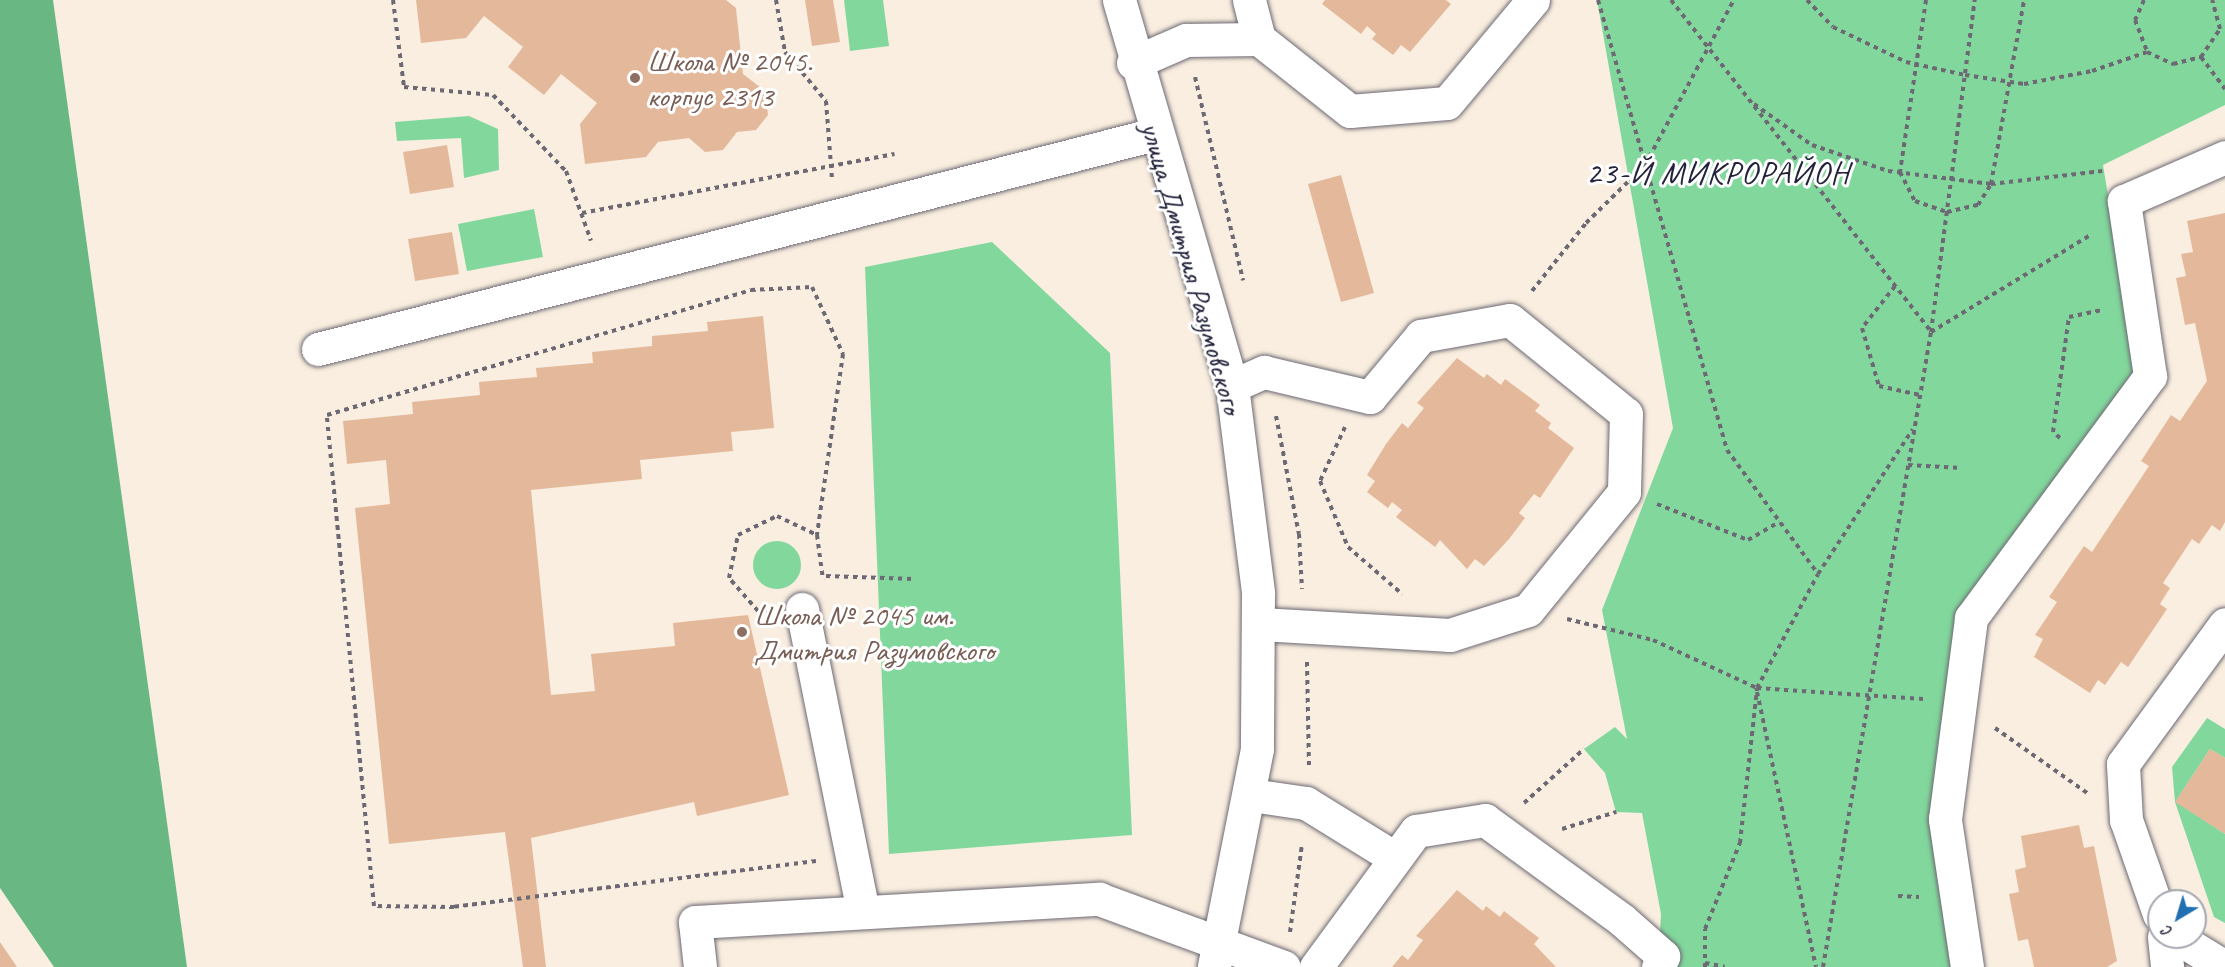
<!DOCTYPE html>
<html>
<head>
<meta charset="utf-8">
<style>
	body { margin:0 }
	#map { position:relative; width:2225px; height:967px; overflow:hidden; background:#f9eedf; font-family:Caveat,sans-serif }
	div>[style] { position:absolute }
	.green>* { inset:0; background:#82d89c }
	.round { border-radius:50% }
	.forest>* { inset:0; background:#69b884 }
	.building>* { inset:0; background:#e4b99b }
	.path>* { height:4px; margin-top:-2px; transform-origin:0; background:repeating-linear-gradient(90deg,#6d6974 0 4.5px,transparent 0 9px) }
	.roads { filter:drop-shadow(0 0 2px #6d6974) drop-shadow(0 0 2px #6d6974) }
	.minor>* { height:33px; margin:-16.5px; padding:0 16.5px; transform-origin:16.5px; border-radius:16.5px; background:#fff }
	.dots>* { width:16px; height:16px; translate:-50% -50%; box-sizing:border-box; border:3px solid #fff; border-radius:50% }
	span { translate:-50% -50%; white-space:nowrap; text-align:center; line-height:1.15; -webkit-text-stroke:6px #fff; paint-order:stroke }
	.education-label { font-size:30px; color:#785e54 }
	.left { translate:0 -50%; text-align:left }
	.street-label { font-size:30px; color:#22223b }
	.neighbourhood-label { font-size:32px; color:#22223b; letter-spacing:1.5px }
	.north { position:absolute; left:2147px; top:889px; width:60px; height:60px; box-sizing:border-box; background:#fff; border:2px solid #a7a7b1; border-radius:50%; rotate:218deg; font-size:16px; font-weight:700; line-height:24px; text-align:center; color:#22223b }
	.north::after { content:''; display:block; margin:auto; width:21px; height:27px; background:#1f6fb2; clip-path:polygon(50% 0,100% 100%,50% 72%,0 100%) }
</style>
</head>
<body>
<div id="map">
	<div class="green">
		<div style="clip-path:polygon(844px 0,883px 0,889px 46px,850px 51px)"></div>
		<div style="clip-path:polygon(1597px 0,2225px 0,2225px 105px,2103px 165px,2138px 376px,1957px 618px,1959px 967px,1658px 967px,1661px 914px,1642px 813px,1616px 812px,1605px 773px,1584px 749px,1615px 727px,1627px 739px,1602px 610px,1673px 428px)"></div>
		<div style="clip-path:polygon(469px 116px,498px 129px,499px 170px,464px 178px,461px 138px,397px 141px,395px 122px)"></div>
		<div style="clip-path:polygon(534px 209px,543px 257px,467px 271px,458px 224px)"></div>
		<div style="clip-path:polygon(992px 242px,1110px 353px,1132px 835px,889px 854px,865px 267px)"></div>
		<div class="round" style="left:753px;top:541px;width:48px;height:48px"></div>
		<div style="clip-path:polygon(2207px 718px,2225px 729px,2225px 758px,2210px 749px,2176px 801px,2225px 834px,2225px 923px,2214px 917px,2175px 802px,2172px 767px)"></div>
	</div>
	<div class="forest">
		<div style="clip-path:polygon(0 0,53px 0,187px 967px,54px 967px,0 888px)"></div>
	</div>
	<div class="building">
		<div style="clip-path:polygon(416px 0,726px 0,736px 8px,743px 74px,765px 91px,768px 115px,756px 130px,737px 132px,723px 150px,705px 152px,689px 138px,658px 142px,646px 157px,585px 164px,580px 124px,597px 103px,561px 74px,544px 95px,508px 67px,523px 47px,484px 16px,466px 38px,421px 43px)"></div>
		<div style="clip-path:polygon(805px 0,833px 0,840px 42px,812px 46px)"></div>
		<div style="clip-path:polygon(1325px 0,1446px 0,1451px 4px,1410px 52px,1401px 45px,1393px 55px,1372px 39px,1376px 34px,1367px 26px,1361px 34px,1322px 4px)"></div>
		<div style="clip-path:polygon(447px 145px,454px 187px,410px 194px,403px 152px)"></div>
		<div style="clip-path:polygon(1341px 175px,1374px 293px,1341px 302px,1308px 184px)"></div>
		<div style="clip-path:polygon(2225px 213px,2225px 522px,2220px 531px,2212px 525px,2199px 544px,2192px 539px,2163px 583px,2170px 588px,2160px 604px,2167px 609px,2128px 667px,2121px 662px,2105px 685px,2098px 680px,2090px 693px,2034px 657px,2043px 639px,2035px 635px,2057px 602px,2049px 597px,2084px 546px,2092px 552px,2149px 466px,2141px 461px,2171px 415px,2180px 421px,2207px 381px,2195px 323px,2185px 325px,2176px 278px,2186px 276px,2181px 254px,2193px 252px,2187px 221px)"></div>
		<div style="clip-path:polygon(452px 232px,459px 274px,415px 281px,408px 239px)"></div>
		<div style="clip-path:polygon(763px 316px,774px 428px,731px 432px,733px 451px,640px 460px,642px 479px,531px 490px,551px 695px,595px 691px,591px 654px,675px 646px,673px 623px,748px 615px,789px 795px,697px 816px,694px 802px,531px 838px,546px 967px,523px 967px,505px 832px,389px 844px,355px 508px,390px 504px,386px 460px,347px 464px,343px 421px,413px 414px,412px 402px,480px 395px,479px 382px,537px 377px,536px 368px,593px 363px,592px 352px,652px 346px,652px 336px,708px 331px,707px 322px)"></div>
		<div style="clip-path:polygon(1457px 358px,1484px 378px,1487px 374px,1501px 385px,1505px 379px,1540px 405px,1535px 411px,1551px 423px,1548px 428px,1574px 448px,1540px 498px,1534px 494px,1519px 513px,1525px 518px,1509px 539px,1484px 566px,1475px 559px,1467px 569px,1440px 540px,1435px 547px,1396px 517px,1402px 510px,1392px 502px,1388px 508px,1367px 492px,1375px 481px,1367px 475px,1386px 444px,1402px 423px,1408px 428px,1424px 408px,1417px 403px)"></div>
		<div style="clip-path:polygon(2210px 749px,2225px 758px,2225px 834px,2175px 802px)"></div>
		<div style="clip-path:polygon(2079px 825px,2084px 848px,2094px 846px,2117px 961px,2107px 967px,2034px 967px,2028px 939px,2018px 941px,2009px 894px,2019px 892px,2015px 870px,2026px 867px,2021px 836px)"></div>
		<div style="clip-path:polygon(1457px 890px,1483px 911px,1486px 906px,1500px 917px,1504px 911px,1539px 938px,1534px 944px,1556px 967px,1392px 967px,1402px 955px,1408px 960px,1423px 940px,1416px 936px)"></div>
		<div style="clip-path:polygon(0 942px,17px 967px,0 967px)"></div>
	</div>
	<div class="path">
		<div style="left:393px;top:0;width:88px;rotate:82.8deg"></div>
		<div style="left:404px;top:87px;width:89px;rotate:5.1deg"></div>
		<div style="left:493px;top:95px;width:105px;rotate:46.2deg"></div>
		<div style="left:566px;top:171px;width:74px;rotate:70.3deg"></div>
		<div style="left:776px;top:0;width:53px;rotate:80.2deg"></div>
		<div style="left:785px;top:52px;width:64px;rotate:50.1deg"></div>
		<div style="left:826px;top:101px;width:78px;rotate:85.6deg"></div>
		<div style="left:1598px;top:0;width:468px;rotate:74deg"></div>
		<div style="left:1727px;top:450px;width:154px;rotate:53.7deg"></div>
		<div style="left:1671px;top:0;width:422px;rotate:51.9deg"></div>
		<div style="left:1931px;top:332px;width:188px;rotate:-31.3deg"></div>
		<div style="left:1807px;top:0;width:37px;rotate:46deg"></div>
		<div style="left:1833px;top:27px;width:81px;rotate:25.6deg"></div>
		<div style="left:1906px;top:62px;width:60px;rotate:12.4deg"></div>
		<div style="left:1965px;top:75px;width:60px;rotate:8.7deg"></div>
		<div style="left:2024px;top:84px;width:69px;rotate:-10.8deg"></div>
		<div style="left:2092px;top:71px;width:58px;rotate:-19.1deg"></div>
		<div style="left:1926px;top:0;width:174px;rotate:98.6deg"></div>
		<div style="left:1900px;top:172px;width:33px;rotate:63deg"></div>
		<div style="left:1915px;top:201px;width:34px;rotate:19deg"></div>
		<div style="left:1947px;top:212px;width:32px;rotate:-13deg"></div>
		<div style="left:1978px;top:205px;width:25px;rotate:-58deg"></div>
		<div style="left:1991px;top:184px;width:187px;rotate:-79.8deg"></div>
		<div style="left:2144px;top:0;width:22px;rotate:114deg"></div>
		<div style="left:2135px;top:20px;width:34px;rotate:69deg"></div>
		<div style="left:2147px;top:52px;width:29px;rotate:25deg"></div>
		<div style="left:2173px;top:64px;width:29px;rotate:-14deg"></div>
		<div style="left:2201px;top:57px;width:34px;rotate:-56deg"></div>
		<div style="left:2220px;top:29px;width:30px;rotate:-105deg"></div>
		<div style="left:2201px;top:57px;width:40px;rotate:53deg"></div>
		<div style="left:1195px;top:77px;width:209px;rotate:76.7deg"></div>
		<div style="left:1754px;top:104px;width:71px;rotate:35.3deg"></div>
		<div style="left:1812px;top:145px;width:80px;rotate:18.9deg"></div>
		<div style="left:1888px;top:171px;width:104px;rotate:7.2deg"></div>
		<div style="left:1991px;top:184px;width:112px;rotate:-6.7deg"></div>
		<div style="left:582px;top:213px;width:318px;rotate:-10.7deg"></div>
		<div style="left:1895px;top:286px;width:53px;rotate:128.2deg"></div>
		<div style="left:1862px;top:328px;width:60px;rotate:73.7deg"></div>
		<div style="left:1879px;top:386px;width:42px;rotate:12.4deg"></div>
		<div style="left:1532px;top:291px;width:87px;rotate:-51.5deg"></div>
		<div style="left:1586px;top:223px;width:83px;rotate:-44.5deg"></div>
		<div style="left:1645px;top:165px;width:187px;rotate:-61.7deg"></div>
		<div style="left:1276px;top:416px;width:120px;rotate:79deg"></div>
		<div style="left:1299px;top:534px;width:55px;rotate:86.9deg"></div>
		<div style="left:1345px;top:427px;width:60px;rotate:114.8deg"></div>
		<div style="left:1320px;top:481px;width:72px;rotate:67deg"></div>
		<div style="left:1348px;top:547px;width:72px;rotate:41deg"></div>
		<div style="left:2060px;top:438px;width:9px;rotate:-139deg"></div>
		<div style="left:2053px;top:432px;width:116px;rotate:-82.1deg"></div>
		<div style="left:2069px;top:317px;width:35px;rotate:-12deg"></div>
		<div style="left:1908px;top:465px;width:54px;rotate:3.2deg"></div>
		<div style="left:1657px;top:504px;width:98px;rotate:21.6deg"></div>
		<div style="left:1748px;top:540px;width:36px;rotate:-30deg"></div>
		<div style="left:826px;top:576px;width:88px;rotate:2deg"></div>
		<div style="left:767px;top:611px;width:9px;rotate:180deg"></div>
		<div style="left:758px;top:611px;width:44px;rotate:-131.3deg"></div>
		<div style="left:729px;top:578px;width:44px;rotate:-78.2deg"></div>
		<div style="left:738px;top:535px;width:43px;rotate:-26deg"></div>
		<div style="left:777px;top:516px;width:44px;rotate:25.4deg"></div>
		<div style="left:1567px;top:619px;width:89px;rotate:13.7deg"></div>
		<div style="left:1653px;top:640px;width:115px;rotate:24.8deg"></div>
		<div style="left:1757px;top:688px;width:167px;rotate:3.8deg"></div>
		<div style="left:1307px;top:662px;width:103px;rotate:88.9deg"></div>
		<div style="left:1757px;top:692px;width:281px;rotate:77.9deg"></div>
		<div style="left:1995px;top:728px;width:113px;rotate:35.2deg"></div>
		<div style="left:1524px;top:803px;width:81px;rotate:-42deg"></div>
		<div style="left:1562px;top:829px;width:57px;rotate:-17.5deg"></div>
		<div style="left:816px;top:861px;width:365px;rotate:172.8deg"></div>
		<div style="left:454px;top:907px;width:80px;rotate:-179.3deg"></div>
		<div style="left:374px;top:906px;width:493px;rotate:-95.5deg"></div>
		<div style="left:327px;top:415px;width:442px;rotate:-16.4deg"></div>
		<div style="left:751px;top:290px;width:61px;rotate:-2.8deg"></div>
		<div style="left:812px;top:287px;width:74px;rotate:65.2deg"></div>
		<div style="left:843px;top:354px;width:183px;rotate:98.2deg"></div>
		<div style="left:817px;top:535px;width:45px;rotate:82.4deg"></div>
		<div style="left:1898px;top:896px;width:21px;rotate:3deg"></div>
		<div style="left:1290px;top:932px;width:89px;rotate:-82.2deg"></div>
		<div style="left:1705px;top:963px;width:20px;rotate:11deg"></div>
		<div style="left:1705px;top:967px;width:38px;rotate:-90deg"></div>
		<div style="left:1705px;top:929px;width:93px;rotate:-67.9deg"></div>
		<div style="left:1740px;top:843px;width:156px;rotate:-83.7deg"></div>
		<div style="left:1757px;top:688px;width:129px;rotate:-61.8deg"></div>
		<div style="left:1818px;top:574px;width:173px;rotate:-56.8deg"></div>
		<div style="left:1823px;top:967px;width:644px;rotate:-80.35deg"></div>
		<div style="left:1931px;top:332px;width:335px;rotate:-82.5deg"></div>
	</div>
	<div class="roads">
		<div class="minor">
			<div style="left:1119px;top:0;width:402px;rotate:73.7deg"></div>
			<div style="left:1232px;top:386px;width:209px;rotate:82.8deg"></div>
			<div style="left:1258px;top:593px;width:156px;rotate:90.4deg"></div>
			<div style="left:1257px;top:749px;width:222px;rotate:101.2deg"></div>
			<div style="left:1249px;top:0;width:40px;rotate:75.6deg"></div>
			<div style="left:1259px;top:39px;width:116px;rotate:38.4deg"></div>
			<div style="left:1350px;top:111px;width:97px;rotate:-4.7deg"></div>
			<div style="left:1447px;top:103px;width:134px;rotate:-50.1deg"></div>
			<div style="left:1133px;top:63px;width:58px;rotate:-23.5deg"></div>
			<div style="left:1186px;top:40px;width:73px;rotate:-0.8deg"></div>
			<div style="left:318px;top:349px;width:864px;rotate:-14.41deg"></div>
			<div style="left:1232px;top:386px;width:35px;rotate:-24deg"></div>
			<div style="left:1264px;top:372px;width:109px;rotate:13.3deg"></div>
			<div style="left:1370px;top:397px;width:80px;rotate:-50.1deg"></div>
			<div style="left:1421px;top:336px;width:90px;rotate:-10.2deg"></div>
			<div style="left:1510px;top:320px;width:149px;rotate:39deg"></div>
			<div style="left:1626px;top:414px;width:78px;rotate:91.5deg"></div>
			<div style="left:1624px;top:492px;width:152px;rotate:129.1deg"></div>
			<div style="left:1528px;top:610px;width:82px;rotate:162.2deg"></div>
			<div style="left:1450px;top:635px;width:190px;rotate:-176.7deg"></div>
			<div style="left:802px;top:609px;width:308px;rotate:78.6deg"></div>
			<div style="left:1251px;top:795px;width:56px;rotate:8.3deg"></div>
			<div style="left:1306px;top:803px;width:105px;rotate:31.7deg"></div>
			<div style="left:2159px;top:914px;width:100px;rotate:-109.3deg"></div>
			<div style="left:2126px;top:820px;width:56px;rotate:-93.1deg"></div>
			<div style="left:2123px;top:764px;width:173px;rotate:-53.9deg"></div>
			<div style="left:2164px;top:937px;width:30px;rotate:84deg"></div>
			<div style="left:2176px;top:937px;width:57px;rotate:31.5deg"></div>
			<div style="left:700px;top:967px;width:45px;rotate:-96.3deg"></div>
			<div style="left:695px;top:922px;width:405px;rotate:-3.3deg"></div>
			<div style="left:1099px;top:899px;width:197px;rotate:20.2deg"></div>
			<div style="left:1316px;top:967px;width:169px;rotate:-53.7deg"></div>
			<div style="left:1416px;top:831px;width:70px;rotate:-9.1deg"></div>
			<div style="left:1485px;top:820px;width:170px;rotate:36.1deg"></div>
			<div style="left:1622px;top:920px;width:55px;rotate:41.3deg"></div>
			<div style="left:1663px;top:956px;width:12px;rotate:114deg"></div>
			<div style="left:1967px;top:967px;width:150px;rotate:-98.5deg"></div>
			<div style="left:1945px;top:819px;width:203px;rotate:-82.6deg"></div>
			<div style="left:1971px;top:618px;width:301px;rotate:-53.5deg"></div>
			<div style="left:2150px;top:376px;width:177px;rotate:-98.5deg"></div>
			<div style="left:2124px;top:201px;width:110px;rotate:-23.5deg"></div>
		</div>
	</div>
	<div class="dots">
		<div style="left:635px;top:78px;background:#8d6e63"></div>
		<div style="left:742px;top:632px;background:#8d6e63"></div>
	</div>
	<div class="education-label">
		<span class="left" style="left:647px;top:78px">Школа № 2045.<br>корпус 2313</span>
		<span class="left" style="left:754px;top:632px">Школа № 2045 им.<br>Дмитрия Разумовского</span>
	</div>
	<div class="street-label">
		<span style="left:1192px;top:268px;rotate:74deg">улица Дмитрия Разумовского</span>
	</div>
	<div class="neighbourhood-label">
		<span style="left:1718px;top:173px">23-Й МИКРОРАЙОН</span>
	</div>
	<div class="north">С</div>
</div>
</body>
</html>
